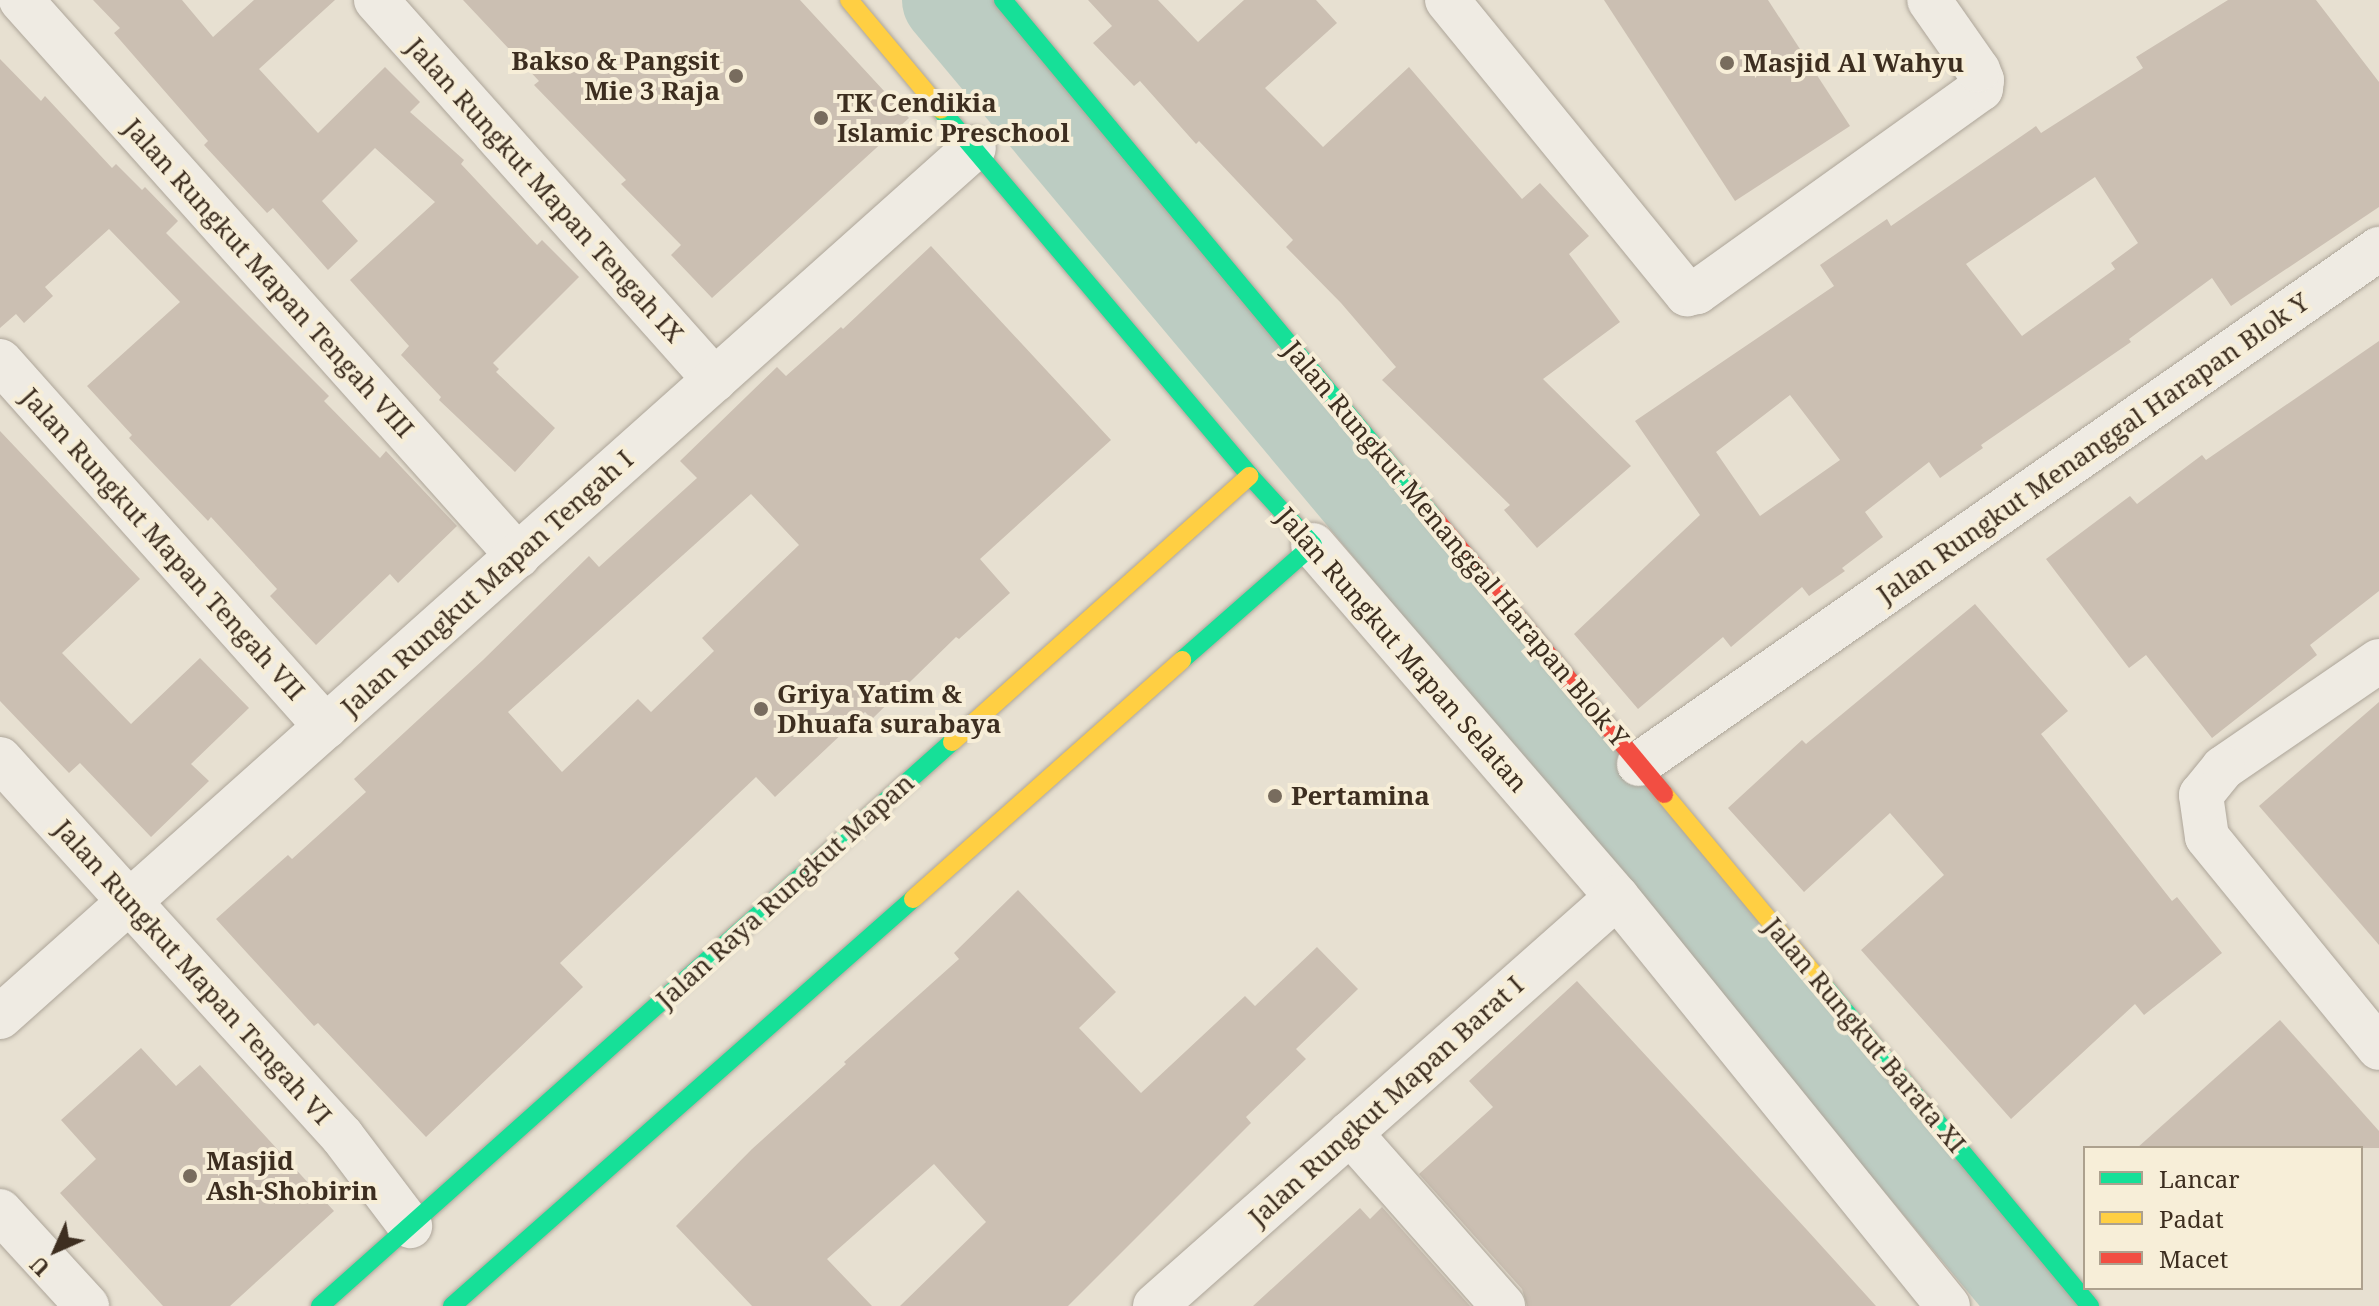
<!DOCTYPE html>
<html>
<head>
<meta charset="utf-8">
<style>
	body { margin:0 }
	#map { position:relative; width:2379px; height:1306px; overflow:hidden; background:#e7e0d1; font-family:"Noto Serif",serif }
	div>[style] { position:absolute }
	.river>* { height:94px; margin:-47px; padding:0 47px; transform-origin:47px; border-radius:47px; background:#bcccc2 }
	.building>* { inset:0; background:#cbbfb2 }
	.roads { filter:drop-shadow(0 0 2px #ada599) drop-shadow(0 0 2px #ada599) }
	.street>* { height:44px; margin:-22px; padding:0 22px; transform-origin:22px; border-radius:22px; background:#efebe3 }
	.fast>* { height:18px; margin:-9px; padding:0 9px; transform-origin:9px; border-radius:9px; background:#16e098 }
	.slow>* { height:18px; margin:-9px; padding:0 9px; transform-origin:9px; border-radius:9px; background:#ffcf43 }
	.jam>* { height:18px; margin:-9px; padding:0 9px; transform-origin:9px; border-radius:9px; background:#f24e42 }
	.dots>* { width:22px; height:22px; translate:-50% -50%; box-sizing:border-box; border:4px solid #f7eed8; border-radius:50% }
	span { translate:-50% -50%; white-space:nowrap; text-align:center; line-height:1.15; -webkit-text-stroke:8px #f7eed8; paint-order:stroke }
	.poi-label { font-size:26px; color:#3d2e20; font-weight:700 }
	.right { translate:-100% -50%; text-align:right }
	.left { translate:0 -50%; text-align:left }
	.street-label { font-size:26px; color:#3d2e20 }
	.legend { position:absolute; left:2083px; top:1146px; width:280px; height:144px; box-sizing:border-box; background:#f7eed8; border:2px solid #ada18e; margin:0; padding:10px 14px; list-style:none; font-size:24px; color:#3d2e20 }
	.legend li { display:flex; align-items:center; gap:16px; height:40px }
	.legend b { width:40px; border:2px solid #ada18e }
	.north { position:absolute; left:16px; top:1210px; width:80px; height:80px; -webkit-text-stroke:6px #f7eed8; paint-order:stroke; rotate:225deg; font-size:22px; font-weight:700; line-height:32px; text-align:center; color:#3d2e20 }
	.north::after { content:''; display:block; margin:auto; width:28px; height:36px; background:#3d2e20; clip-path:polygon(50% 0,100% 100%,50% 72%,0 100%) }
</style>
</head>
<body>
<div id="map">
	<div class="river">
		<div style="left:949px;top:0;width:1702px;rotate:50.1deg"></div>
	</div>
	<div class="building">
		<div style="clip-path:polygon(93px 0,182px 0,213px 37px,254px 0,335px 0,259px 69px,318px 133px,385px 67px,420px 102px,410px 112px,464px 160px,461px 164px,537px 245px,542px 240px,579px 277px,493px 363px,499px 369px,496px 372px,555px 428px,515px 472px,439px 400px,441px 397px,401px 355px,409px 346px,350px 280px,435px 202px,375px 148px,322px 201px,358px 241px,328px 270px,273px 208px,267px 213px,204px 145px,208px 141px,114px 33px,120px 28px)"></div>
		<div style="clip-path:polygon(463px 0,800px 0,909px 118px,712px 298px,671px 255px,681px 245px,621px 184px,626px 180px,534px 85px,539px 81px)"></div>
		<div style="clip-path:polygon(1088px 0,1158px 0,1198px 42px,1244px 0,1316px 0,1337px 23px,1265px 88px,1323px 147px,1409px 67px,1522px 199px,1540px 183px,1589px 236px,1569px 254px,1620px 322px,1543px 379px,1631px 466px,1537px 548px,1504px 510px,1510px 505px,1382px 380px,1396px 367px,1341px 303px,1286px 247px,1293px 240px,1199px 141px,1196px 144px,1140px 81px,1134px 86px,1093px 43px,1112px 26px)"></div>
		<div style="clip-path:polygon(1604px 0,1768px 0,1850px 126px,1735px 201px)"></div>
		<div style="clip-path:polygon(evenodd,2228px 0,2316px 0,2379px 82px,2379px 207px,2231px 306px,2212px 278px,2129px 339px,2131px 342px,1981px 445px,1983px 448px,1940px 478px,1929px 462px,1865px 512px,1883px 537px,1842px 568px,1845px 571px,1809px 596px,1802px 587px,1731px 647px,1723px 637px,1638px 709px,1574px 634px,1700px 515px,1635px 421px,1834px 286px,1820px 265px,1887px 219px,1891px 226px,2036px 126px,2041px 133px,2143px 68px,2136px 57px,2228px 0,2095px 177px,2138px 243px,2111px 263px,2115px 269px,2022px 336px,1966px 264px,2095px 177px,2228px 0,1790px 395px,1840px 460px,1760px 516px,1716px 452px,1790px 395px)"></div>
		<div style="clip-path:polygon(0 59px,41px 101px,45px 96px,112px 168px,116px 164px,142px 190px,145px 187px,178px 221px,166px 233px,329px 396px,324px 401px,380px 458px,386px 451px,457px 526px,398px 583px,390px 574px,316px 645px,270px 596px,277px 589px,211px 517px,208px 521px,129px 438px,132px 435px,87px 386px,180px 302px,109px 229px,45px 287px,53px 296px,24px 323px,16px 314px,0 328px)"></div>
		<div style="clip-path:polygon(evenodd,931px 246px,1111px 440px,980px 559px,1010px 593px,959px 639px,956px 637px,872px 719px,865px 712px,775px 797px,756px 777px,560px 963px,583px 987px,426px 1137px,318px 1023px,314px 1026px,216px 919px,288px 855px,292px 859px,366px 792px,354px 779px,483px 660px,589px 556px,599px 567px,697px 478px,680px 461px,777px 367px,786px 376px,841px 327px,843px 329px,931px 246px,751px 494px,799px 545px,702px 638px,714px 651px,651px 712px,638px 699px,562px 772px,508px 712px,751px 494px)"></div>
		<div style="clip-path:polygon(2379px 341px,2379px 591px,2310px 645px,2317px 655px,2212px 738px,2146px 655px,2129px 668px,2046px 559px,2130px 496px,2137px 504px,2202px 455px,2206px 460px)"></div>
		<div style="clip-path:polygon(0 431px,140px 579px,62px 653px,131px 724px,200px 658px,249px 708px,191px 764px,209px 781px,151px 837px,80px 763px,69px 773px,0 701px)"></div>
		<div style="clip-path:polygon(1975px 604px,2068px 711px,2041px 734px,2172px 901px,2177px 897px,2222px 953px,2144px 1015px,2135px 1004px,2011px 1119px,1861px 950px,1944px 875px,1890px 813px,1804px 892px,1728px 808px,1802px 740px,1806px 744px)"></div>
		<div style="clip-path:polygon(2379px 702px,2379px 945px,2259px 806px)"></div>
		<div style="clip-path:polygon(1018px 890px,1116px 992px,1079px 1028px,1141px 1093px,1245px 996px,1255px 1006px,1317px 947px,1358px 989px,1296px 1049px,1306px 1059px,1246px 1117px,1251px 1123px,1068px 1306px,900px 1306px,986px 1222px,934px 1164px,827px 1259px,872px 1306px,752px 1306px,676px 1226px,752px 1149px,846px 1064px,844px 1062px,959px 959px,954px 953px)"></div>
		<div style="clip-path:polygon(1577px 981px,1807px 1230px,1876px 1306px,1527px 1306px,1522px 1289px,1419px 1174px,1493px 1107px,1469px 1081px)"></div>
		<div style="clip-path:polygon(2280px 1020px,2379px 1131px,2379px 1148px,2137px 1148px)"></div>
		<div style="clip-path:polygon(141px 1048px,176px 1086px,200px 1065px,334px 1211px,230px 1306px,163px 1306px,60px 1193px,96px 1159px,61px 1120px)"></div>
		<div style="clip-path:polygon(1382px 1207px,1470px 1306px,1253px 1306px,1360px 1208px,1370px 1219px)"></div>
	</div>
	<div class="roads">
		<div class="street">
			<div style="left:21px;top:0;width:746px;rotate:48.21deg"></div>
			<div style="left:376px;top:0;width:509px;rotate:48.26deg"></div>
			<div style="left:1447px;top:0;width:380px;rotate:50.8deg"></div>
			<div style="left:1687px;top:294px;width:10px;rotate:-11deg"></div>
			<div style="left:1697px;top:292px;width:349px;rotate:-35.6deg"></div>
			<div style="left:1981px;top:89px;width:9px;rotate:-84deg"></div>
			<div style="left:1982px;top:80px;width:11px;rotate:-112deg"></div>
			<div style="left:1978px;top:70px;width:85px;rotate:-125deg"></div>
			<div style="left:0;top:361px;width:490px;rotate:48.3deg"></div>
			<div style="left:1313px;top:545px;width:465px;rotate:49.2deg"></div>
			<div style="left:1617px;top:897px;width:526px;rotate:51.02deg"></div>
			<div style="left:2379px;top:661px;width:189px;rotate:145.6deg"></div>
			<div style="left:2223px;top:768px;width:35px;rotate:129deg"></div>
			<div style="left:2201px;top:795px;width:42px;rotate:81.9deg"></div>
			<div style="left:2207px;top:837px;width:272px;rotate:50.8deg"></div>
			<div style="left:0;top:759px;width:509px;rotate:47.79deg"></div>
			<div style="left:342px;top:1136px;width:113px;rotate:52.9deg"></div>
			<div style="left:1639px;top:764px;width:902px;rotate:-34.84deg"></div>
			<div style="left:0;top:1017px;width:1305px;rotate:-41.74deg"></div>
			<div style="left:1350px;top:1133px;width:231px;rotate:48.5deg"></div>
			<div style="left:0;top:1211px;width:129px;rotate:47.5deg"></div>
			<div style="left:1155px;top:1306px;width:617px;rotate:-41.52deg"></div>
		</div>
		<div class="fast">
			<div style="left:1003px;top:0;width:675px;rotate:50.23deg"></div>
			<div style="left:941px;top:110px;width:479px;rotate:49.8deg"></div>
			<div style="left:1250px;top:476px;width:93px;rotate:47.6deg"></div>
			<div style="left:1313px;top:545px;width:174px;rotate:138.7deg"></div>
			<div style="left:1825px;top:987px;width:415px;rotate:50.3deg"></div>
			<div style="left:320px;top:1306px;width:847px;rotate:-41.75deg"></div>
			<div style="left:452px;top:1306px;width:615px;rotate:-41.44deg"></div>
		</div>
		<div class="slow">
			<div style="left:849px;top:0;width:143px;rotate:50.1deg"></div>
			<div style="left:952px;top:742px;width:399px;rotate:-41.8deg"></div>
			<div style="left:1664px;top:794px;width:251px;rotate:50.2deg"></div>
			<div style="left:913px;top:899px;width:360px;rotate:-41.6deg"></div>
		</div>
		<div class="jam">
			<div style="left:1435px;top:519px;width:358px;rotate:50.2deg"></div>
		</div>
	</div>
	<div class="dots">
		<div style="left:1727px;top:63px;background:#786c5e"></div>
		<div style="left:736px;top:76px;background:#786c5e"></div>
		<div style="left:821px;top:118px;background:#786c5e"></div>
		<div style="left:761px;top:709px;background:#786c5e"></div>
		<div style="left:1275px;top:796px;background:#786c5e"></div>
		<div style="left:190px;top:1176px;background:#786c5e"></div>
	</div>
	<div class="poi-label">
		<span class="right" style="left:720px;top:76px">Bakso &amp; Pangsit<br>Mie 3 Raja</span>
		<span class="left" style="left:1743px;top:63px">Masjid Al Wahyu</span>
		<span class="left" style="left:837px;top:118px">TK Cendikia<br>Islamic Preschool</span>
		<span class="left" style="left:777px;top:709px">Griya Yatim &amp;<br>Dhuafa surabaya</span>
		<span class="left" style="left:1291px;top:796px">Pertamina</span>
		<span class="left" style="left:206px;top:1176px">Masjid<br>Ash-Shobirin</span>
	</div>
	<div class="street-label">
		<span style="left:545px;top:190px;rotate:48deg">Jalan Rungkut Mapan Tengah IX</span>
		<span style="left:269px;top:278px;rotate:48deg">Jalan Rungkut Mapan Tengah VIII</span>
		<span style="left:2093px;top:448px;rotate:-35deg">Jalan Rungkut Menanggal Harapan Blok Y</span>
		<span style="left:163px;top:544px;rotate:48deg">Jalan Rungkut Mapan Tengah VII</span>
		<span style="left:1456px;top:544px;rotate:50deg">Jalan Rungkut Menanggal Harapan Blok Y</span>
		<span style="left:487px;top:583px;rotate:-42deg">Jalan Rungkut Mapan Tengah I</span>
		<span style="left:1402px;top:650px;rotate:49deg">Jalan Rungkut Mapan Selatan</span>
		<span style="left:785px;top:891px;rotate:-42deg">Jalan Raya Rungkut Mapan</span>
		<span style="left:193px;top:972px;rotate:48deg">Jalan Rungkut Mapan Tengah VI</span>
		<span style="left:1865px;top:1035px;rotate:50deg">Jalan Rungkut Barata XI</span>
		<span style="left:1386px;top:1101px;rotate:-42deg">Jalan Rungkut Mapan Barat I</span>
	</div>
	<ul class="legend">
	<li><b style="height:10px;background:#16e098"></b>Lancar</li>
	<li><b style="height:10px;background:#ffcf43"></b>Padat</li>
	<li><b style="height:10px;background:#f24e42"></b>Macet</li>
	</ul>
	<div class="north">U</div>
</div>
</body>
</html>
